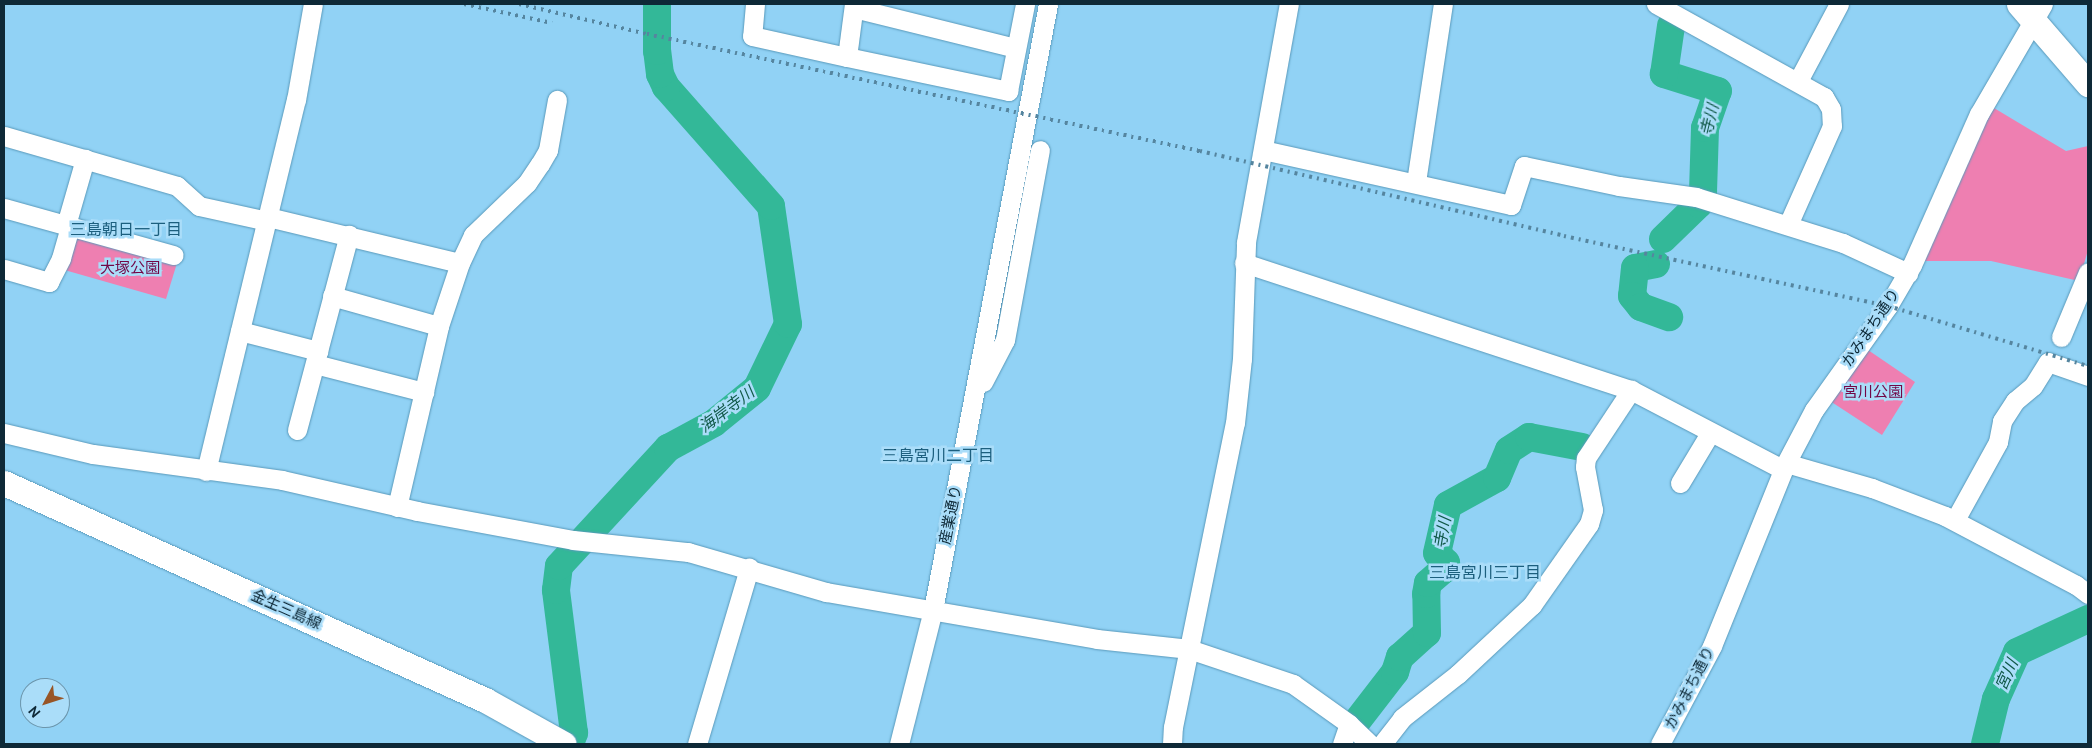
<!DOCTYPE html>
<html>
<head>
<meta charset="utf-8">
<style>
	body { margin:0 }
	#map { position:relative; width:2092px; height:748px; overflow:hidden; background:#91d2f5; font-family:Cabin,"Noto Sans JP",sans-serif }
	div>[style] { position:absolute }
	.green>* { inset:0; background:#ee7fb1 }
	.river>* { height:28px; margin:-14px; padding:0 14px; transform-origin:14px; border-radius:14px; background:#33b898 }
	.roads { filter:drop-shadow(0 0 1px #5999ba) drop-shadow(0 0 1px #5999ba) }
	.minor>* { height:19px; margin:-9.5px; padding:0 9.5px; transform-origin:9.5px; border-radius:9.5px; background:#fff }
	.major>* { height:25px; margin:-12.5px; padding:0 12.5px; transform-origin:12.5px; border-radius:12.5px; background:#fff }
	.rail>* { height:4px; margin-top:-2px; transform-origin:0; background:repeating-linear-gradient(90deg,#55859f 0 2.5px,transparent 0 7.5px) }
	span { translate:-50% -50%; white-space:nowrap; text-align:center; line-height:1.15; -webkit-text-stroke:5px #aaddf9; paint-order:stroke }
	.park-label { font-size:15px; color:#720646 }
	.street-label { font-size:15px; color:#0e2937 }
	.water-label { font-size:16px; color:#105847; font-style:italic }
	.neighbourhood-label { font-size:16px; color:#1c5f7e }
	.frame { position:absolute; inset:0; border:5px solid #0e2937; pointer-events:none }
	.north { position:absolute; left:20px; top:678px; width:50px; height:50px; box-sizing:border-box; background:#aaddf9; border:1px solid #6c95ab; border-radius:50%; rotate:230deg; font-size:14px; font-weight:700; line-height:20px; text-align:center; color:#0e2937 }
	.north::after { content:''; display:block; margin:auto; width:18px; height:22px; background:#985526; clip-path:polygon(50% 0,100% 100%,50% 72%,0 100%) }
</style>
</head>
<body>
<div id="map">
	<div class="green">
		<div style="clip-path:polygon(1989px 105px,2066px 151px,2088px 146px,2088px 250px,2079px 281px,1991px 261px,1920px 261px)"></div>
		<div style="clip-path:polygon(76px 234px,177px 263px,166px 299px,61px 269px)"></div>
		<div style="clip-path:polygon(1868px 350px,1915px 382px,1882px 435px,1830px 401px)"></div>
	</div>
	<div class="river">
		<div style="left:1663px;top:239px;width:50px;rotate:-44.2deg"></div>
		<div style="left:1699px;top:204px;width:13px;rotate:-72deg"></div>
		<div style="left:1703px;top:192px;width:64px;rotate:-88.2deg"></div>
		<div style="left:1705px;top:128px;width:39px;rotate:-71deg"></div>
		<div style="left:1718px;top:91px;width:57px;rotate:-162.5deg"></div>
		<div style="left:1664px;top:74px;width:49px;rotate:-81.7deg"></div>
		<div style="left:1656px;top:264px;width:21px;rotate:169deg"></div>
		<div style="left:1635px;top:268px;width:28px;rotate:96deg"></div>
		<div style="left:1632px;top:296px;width:14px;rotate:51deg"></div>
		<div style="left:1641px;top:307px;width:30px;rotate:20deg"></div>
		<div style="left:1358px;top:720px;width:61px;rotate:-52.4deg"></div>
		<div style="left:1395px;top:672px;width:16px;rotate:-72deg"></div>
		<div style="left:1400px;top:657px;width:36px;rotate:-42deg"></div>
		<div style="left:1427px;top:633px;width:39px;rotate:-91deg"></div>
		<div style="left:1426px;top:594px;width:11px;rotate:-80deg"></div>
		<div style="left:1428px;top:583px;width:20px;rotate:-41deg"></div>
		<div style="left:1443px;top:570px;width:8px;rotate:-67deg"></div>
		<div style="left:1446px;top:563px;width:13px;rotate:-132deg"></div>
		<div style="left:1437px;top:553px;width:49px;rotate:-77.1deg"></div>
		<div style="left:1448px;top:505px;width:56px;rotate:-28.9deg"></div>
		<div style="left:1497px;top:478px;width:30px;rotate:-67deg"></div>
		<div style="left:1509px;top:450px;width:24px;rotate:-33deg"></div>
		<div style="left:1529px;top:437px;width:54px;rotate:10.7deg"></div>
		<div style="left:570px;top:744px;width:12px;rotate:-70deg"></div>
		<div style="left:574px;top:733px;width:144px;rotate:-97.2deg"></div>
		<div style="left:556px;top:590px;width:24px;rotate:-83deg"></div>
		<div style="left:559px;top:566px;width:161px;rotate:-47.3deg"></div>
		<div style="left:668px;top:448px;width:52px;rotate:-28.5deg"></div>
		<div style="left:714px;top:423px;width:55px;rotate:-39.1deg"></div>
		<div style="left:757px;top:388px;width:71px;rotate:-64.2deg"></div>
		<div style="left:788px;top:324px;width:119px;rotate:-98.2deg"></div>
		<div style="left:771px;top:206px;width:159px;rotate:-131.4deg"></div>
		<div style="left:666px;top:87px;width:14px;rotate:-115deg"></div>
		<div style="left:660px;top:74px;width:23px;rotate:-97deg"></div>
		<div style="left:657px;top:51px;width:47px;rotate:-90deg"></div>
		<div style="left:1985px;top:744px;width:46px;rotate:-76.3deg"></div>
		<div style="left:1996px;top:699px;width:51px;rotate:-65.9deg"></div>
		<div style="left:2017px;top:652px;width:78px;rotate:-24.9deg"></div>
	</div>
	<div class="roads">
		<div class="minor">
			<div style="left:755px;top:4px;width:32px;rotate:95deg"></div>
			<div style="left:752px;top:36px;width:97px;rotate:12.5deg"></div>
			<div style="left:847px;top:57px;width:53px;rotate:-82.5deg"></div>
			<div style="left:1656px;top:4px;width:192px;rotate:29deg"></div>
			<div style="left:1824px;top:97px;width:14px;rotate:60deg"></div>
			<div style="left:1831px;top:109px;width:17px;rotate:87deg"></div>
			<div style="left:1832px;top:126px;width:108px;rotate:114deg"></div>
			<div style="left:854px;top:8px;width:167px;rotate:13.9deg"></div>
			<div style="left:847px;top:57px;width:165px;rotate:11.9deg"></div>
			<div style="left:1008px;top:91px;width:89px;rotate:-78.9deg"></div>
			<div style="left:1798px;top:81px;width:87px;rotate:-62deg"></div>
			<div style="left:4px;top:136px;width:180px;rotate:16.1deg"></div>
			<div style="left:177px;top:186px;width:30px;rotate:42deg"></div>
			<div style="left:199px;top:206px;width:70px;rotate:12.4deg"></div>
			<div style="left:1263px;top:150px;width:254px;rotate:12.5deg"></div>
			<div style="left:1511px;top:205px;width:41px;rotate:-71.6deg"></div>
			<div style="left:1524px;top:166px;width:97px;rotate:11.9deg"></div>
			<div style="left:1619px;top:186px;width:78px;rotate:8.1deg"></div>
			<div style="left:1696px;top:197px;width:154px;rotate:17.4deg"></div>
			<div style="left:1843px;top:243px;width:72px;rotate:24.8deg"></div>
			<div style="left:1416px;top:182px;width:180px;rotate:-81.4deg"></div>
			<div style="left:4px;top:208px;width:176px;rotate:15.5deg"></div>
			<div style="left:268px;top:217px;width:197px;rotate:13.5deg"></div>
			<div style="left:66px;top:225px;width:69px;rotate:-73.9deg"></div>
			<div style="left:1244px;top:263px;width:407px;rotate:18.2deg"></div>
			<div style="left:1631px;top:390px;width:170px;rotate:27.6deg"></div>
			<div style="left:4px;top:269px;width:47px;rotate:16.1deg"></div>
			<div style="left:49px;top:282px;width:27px;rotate:-63deg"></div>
			<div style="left:61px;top:258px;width:33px;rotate:-74deg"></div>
			<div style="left:332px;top:296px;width:111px;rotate:15.7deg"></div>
			<div style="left:240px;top:331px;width:81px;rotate:14.4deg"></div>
			<div style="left:2061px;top:337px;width:70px;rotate:-67.4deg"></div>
			<div style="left:315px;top:364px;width:113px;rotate:14.4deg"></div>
			<div style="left:983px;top:382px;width:47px;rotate:-62.4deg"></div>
			<div style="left:1005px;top:340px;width:193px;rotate:-79.6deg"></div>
			<div style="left:297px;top:430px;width:202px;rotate:-75.1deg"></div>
			<div style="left:4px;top:433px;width:91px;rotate:13.3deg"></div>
			<div style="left:93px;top:454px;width:191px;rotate:7.8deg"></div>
			<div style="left:282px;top:480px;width:139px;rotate:12.9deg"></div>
			<div style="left:417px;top:511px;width:159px;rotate:10.5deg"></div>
			<div style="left:573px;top:540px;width:116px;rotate:6deg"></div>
			<div style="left:688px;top:552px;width:144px;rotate:16.2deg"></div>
			<div style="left:826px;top:592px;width:275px;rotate:9.8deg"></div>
			<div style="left:1097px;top:639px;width:93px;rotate:6.2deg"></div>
			<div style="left:1189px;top:649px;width:110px;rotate:18.6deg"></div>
			<div style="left:1293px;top:684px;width:69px;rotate:35.5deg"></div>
			<div style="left:1349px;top:724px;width:29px;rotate:44deg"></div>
			<div style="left:1786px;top:463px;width:90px;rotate:16.2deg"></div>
			<div style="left:1872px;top:488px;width:78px;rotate:21deg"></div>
			<div style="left:1945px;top:516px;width:148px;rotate:27.8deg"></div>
			<div style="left:2076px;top:585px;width:15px;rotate:37deg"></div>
			<div style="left:206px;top:471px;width:382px;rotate:-76.4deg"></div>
			<div style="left:296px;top:100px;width:97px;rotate:-80deg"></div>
			<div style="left:1680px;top:483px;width:58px;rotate:-59deg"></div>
			<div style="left:397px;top:507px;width:186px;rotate:-76.9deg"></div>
			<div style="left:439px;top:326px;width:66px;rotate:-71.6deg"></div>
			<div style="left:460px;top:263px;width:31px;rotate:-65deg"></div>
			<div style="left:473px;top:235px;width:75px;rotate:-43.9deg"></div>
			<div style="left:527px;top:183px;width:23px;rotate:-56deg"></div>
			<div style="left:540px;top:164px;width:16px;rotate:-60deg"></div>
			<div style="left:548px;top:150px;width:51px;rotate:-79.8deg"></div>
			<div style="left:1955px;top:520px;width:89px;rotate:-61.1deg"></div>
			<div style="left:1998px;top:442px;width:21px;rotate:-79deg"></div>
			<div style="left:2002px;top:421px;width:24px;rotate:-57deg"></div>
			<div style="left:2015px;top:401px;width:23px;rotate:-40deg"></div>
			<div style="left:2033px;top:386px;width:28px;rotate:-58deg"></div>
			<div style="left:2048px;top:362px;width:42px;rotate:19.3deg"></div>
			<div style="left:697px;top:744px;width:184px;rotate:-73.5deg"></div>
			<div style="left:899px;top:744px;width:138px;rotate:-75.8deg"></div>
			<div style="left:933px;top:610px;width:617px;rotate:-79.25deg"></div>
			<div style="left:1172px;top:744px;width:17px;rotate:-87deg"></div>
			<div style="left:1173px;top:727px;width:310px;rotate:-78.5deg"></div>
			<div style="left:1235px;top:423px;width:64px;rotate:-83.8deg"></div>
			<div style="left:1242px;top:359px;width:117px;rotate:-88deg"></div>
			<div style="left:1246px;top:242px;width:242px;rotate:-79.8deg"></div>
			<div style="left:1342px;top:744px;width:21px;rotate:-71deg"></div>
			<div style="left:1382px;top:744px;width:33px;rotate:-52deg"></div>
			<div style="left:1402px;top:718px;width:71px;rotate:-38.2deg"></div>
			<div style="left:1458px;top:674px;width:101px;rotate:-43deg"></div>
			<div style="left:1532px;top:605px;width:99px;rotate:-54.9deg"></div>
			<div style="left:1589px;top:524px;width:15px;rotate:-74deg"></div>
			<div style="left:1593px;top:510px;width:44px;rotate:-100.5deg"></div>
			<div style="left:1585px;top:467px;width:9px;rotate:-84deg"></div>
			<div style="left:1586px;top:458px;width:82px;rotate:-56.5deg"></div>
			<div style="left:1660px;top:744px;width:111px;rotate:-62deg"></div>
			<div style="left:1712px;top:646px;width:197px;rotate:-68deg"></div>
			<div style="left:1786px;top:463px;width:60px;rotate:-62.2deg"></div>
			<div style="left:1814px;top:410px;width:128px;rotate:-54.6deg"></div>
			<div style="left:1888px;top:306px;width:48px;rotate:-59.7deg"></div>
			<div style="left:1912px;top:265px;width:165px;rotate:-66.1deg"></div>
			<div style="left:1979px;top:114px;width:127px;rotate:-59.8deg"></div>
		</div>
		<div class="major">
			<div style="left:2019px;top:4px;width:106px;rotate:49.2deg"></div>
			<div style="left:4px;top:483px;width:528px;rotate:24.28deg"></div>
			<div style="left:485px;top:700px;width:90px;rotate:29.1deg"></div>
		</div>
	</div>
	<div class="rail">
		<div style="left:464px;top:4px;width:90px;rotate:12.2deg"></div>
		<div style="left:519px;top:4px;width:131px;rotate:13.2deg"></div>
		<div style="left:647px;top:34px;width:565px;rotate:11.95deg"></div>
		<div style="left:1200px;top:151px;width:374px;rotate:13.1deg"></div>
		<div style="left:1564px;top:236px;width:331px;rotate:12.2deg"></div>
		<div style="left:1888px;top:306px;width:209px;rotate:16.7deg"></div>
	</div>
	<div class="park-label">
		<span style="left:130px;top:269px">大塚公園</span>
		<span style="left:1873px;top:393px">宮川公園</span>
	</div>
	<div class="street-label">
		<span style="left:1871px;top:328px;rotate:-56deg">かみまち通り</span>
		<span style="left:951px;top:515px;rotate:-79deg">産業通り</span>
		<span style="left:286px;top:610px;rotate:24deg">金生三島線</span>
		<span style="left:1690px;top:688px;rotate:-63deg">かみまち通り</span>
	</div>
	<div class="water-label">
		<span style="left:1710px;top:120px;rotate:-76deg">寺川</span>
		<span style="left:727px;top:410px;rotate:-37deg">海岸寺川</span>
		<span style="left:1443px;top:533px;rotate:-80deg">寺川</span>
		<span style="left:2007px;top:675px;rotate:-66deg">宮川</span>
	</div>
	<div class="neighbourhood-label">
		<span style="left:126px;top:230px">三島朝日一丁目</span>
		<span style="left:938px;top:456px">三島宮川二丁目</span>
		<span style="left:1485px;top:573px">三島宮川三丁目</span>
	</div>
	<div class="frame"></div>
	<div class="north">N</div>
</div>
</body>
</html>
